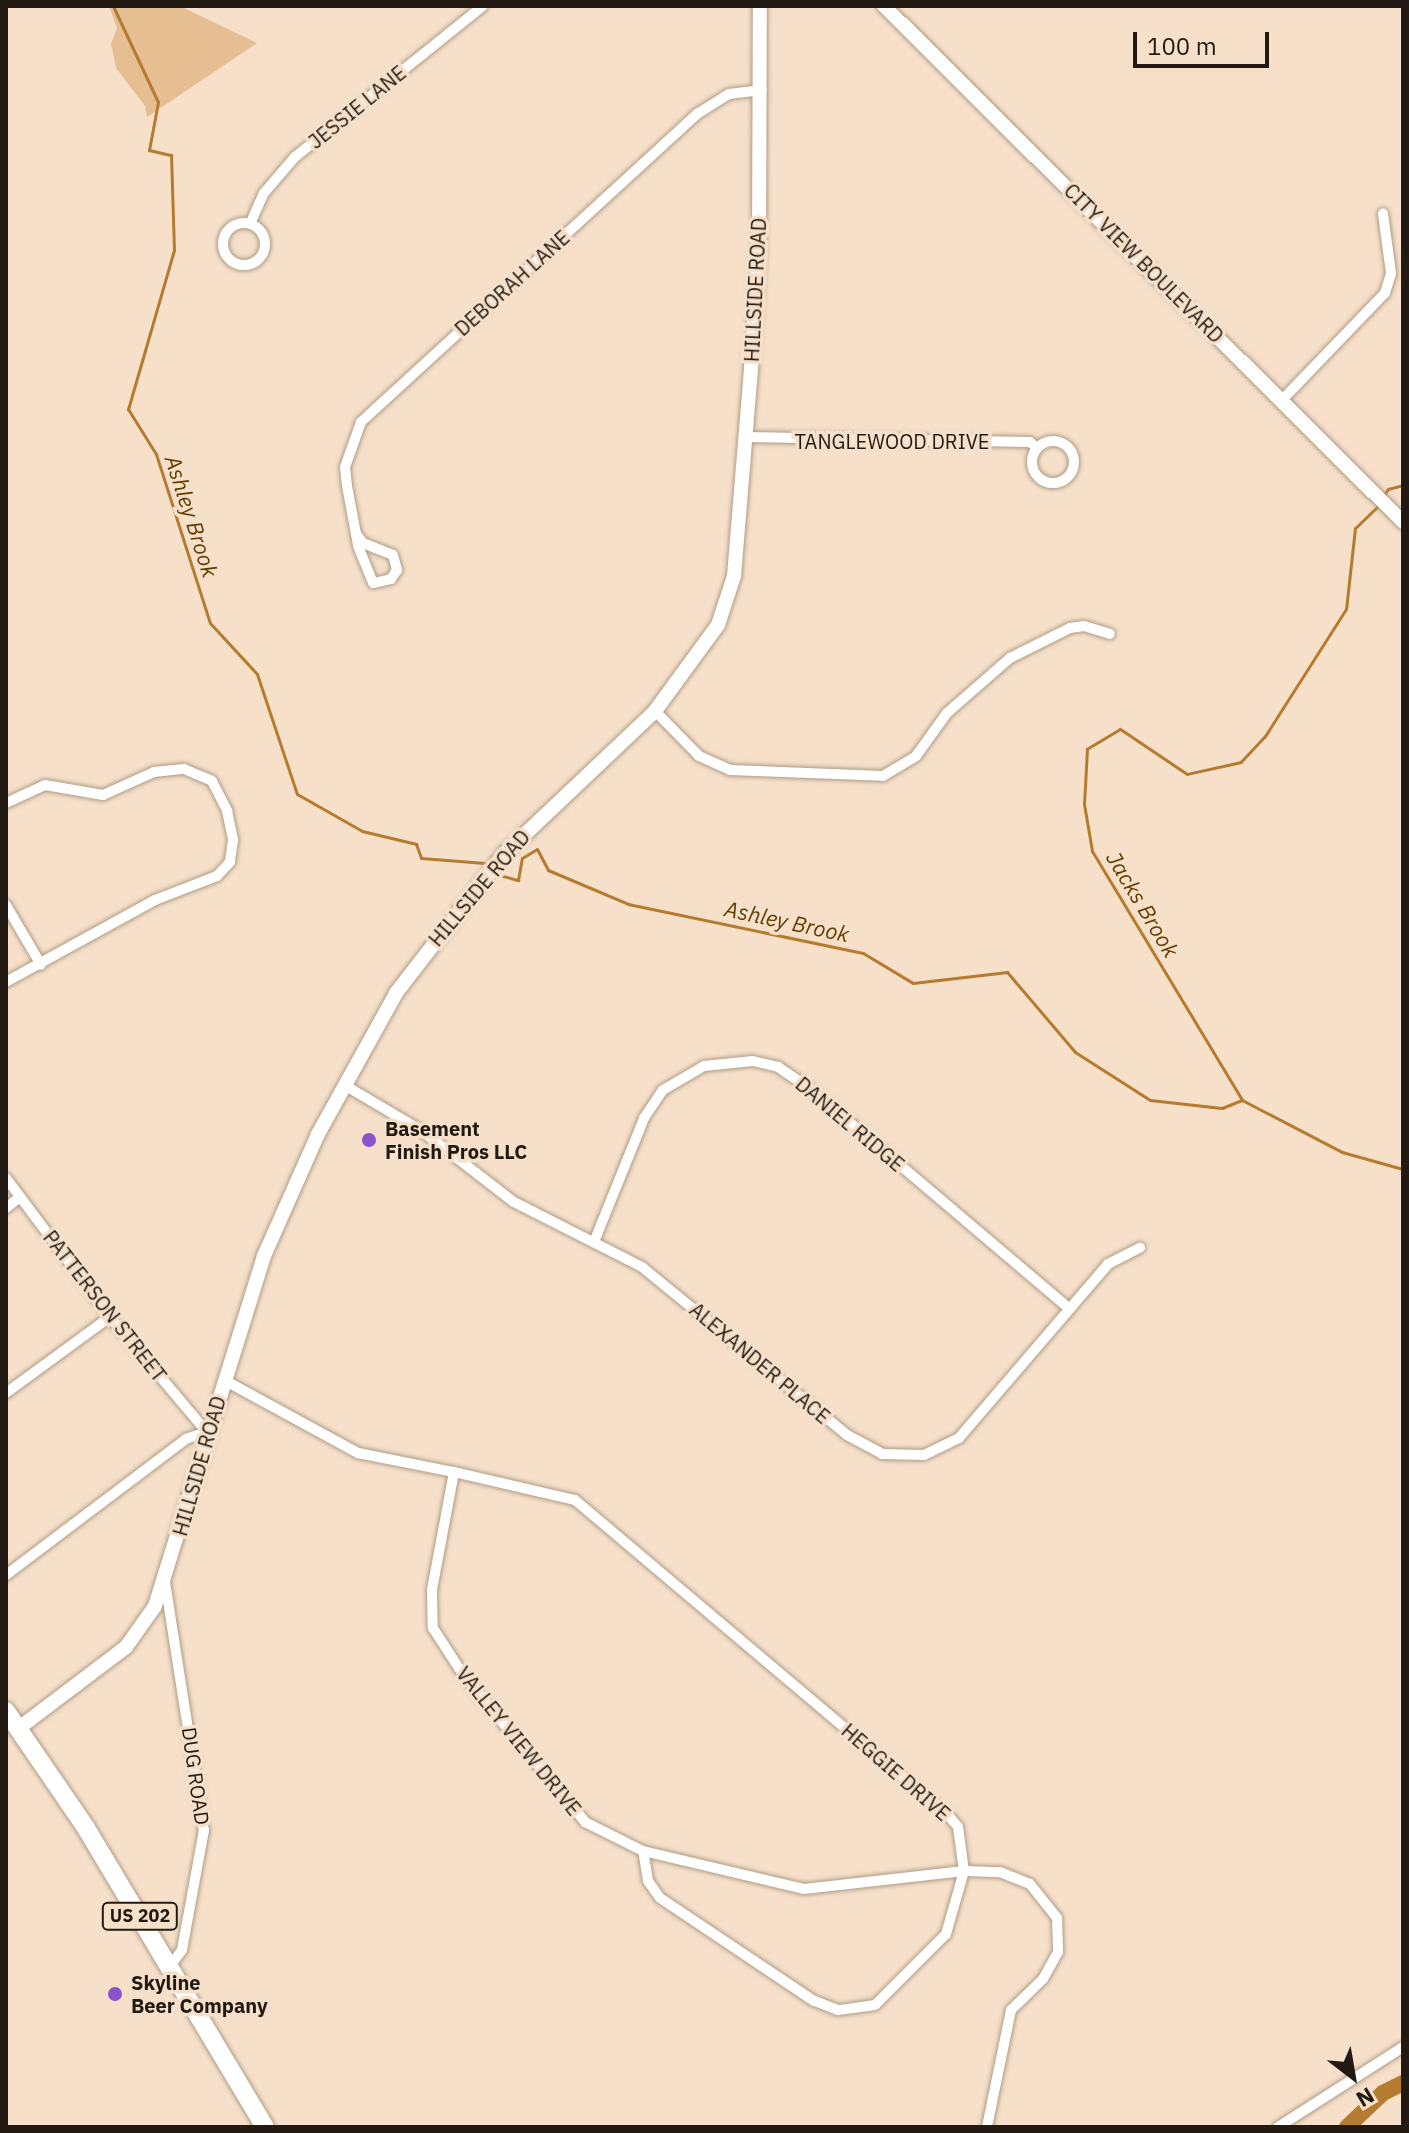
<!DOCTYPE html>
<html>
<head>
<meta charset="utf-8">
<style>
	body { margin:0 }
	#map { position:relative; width:1409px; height:2133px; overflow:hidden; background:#f6e0c9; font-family:"IBM Plex Sans",sans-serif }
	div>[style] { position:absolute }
	.green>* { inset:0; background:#e5be92 }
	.stream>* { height:3px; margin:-1.5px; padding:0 1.5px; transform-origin:1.5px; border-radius:1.5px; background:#b57b2f }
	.river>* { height:16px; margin:-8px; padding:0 8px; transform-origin:8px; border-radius:8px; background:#b57b2f }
	.roads { filter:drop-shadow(0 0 2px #b19c86) drop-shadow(0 0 2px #b19c86) }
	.street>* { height:10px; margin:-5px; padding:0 5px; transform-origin:5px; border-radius:5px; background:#fff }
	.street>.ring { margin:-5px; padding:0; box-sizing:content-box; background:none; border:10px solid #fff; border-radius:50% }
	.secondary>* { height:14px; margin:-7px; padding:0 7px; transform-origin:7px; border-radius:7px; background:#fff }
	.highway>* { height:18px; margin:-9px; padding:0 9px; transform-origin:9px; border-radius:9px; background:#fff }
	.dots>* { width:22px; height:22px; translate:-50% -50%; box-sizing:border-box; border:4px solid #f6e0c9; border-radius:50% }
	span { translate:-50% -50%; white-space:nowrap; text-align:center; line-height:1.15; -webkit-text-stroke:7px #f6e0c9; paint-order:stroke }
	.shield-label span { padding:2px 6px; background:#f6e0c9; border:2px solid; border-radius:6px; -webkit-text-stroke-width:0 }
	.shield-label { font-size:18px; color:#221a12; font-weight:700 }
	.street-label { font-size:20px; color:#221a12 }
	.poi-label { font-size:20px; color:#221a12; font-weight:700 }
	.left { translate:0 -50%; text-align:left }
	.water-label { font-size:22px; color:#633c00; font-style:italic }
	.frame { position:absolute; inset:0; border:8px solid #221a12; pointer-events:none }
	.north { position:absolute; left:1313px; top:2037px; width:80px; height:80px; -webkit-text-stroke:6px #f6e0c9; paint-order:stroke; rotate:149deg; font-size:22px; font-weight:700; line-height:32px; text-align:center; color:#221a12 }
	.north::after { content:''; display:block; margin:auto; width:28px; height:36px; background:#221a12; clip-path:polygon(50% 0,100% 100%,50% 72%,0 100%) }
	.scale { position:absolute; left:1133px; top:32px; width:136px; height:36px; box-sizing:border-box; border:4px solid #221a12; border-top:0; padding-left:10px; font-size:24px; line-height:28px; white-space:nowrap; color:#221a12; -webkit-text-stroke:6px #f6e0c9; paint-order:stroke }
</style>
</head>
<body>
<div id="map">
	<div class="green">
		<div style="clip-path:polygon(180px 6px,257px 43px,147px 117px,145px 106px,116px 68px,111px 44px,117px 28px,109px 6px)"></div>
	</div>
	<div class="stream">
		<div style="left:113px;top:6px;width:106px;rotate:64.9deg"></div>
		<div style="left:158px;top:102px;width:49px;rotate:100.6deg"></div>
		<div style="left:149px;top:150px;width:23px;rotate:13deg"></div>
		<div style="left:171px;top:155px;width:95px;rotate:88.2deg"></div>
		<div style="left:174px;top:250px;width:166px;rotate:106.1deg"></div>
		<div style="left:128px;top:409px;width:53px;rotate:58.1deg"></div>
		<div style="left:156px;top:454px;width:177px;rotate:72.3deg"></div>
		<div style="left:210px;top:623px;width:69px;rotate:47.3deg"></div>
		<div style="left:257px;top:674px;width:126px;rotate:71.6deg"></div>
		<div style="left:297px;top:794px;width:75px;rotate:29.6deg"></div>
		<div style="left:362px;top:831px;width:56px;rotate:13.5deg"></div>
		<div style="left:416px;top:844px;width:15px;rotate:70deg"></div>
		<div style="left:421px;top:858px;width:64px;rotate:4.5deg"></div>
		<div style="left:1383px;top:496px;width:9px;rotate:-54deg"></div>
		<div style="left:1388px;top:489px;width:16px;rotate:-15deg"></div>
		<div style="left:1378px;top:506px;width:32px;rotate:136deg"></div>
		<div style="left:1355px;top:528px;width:81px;rotate:96.3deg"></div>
		<div style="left:1346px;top:609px;width:151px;rotate:122.5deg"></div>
		<div style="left:1265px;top:736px;width:35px;rotate:133deg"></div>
		<div style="left:1241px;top:762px;width:55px;rotate:167.5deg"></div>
		<div style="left:1187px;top:774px;width:81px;rotate:-146.1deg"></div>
		<div style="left:1120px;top:729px;width:39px;rotate:149deg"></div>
		<div style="left:1087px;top:749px;width:55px;rotate:93.1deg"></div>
		<div style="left:1084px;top:804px;width:48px;rotate:80.3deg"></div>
		<div style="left:1092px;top:851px;width:291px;rotate:58.9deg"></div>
		<div style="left:1242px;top:1100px;width:113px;rotate:27.5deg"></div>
		<div style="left:1342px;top:1152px;width:63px;rotate:15.6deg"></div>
		<div style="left:499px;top:875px;width:20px;rotate:15deg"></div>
		<div style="left:518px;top:880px;width:22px;rotate:-80deg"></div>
		<div style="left:522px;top:858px;width:17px;rotate:-31deg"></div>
		<div style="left:537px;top:849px;width:24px;rotate:62deg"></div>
		<div style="left:548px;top:870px;width:87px;rotate:23deg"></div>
		<div style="left:628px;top:904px;width:240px;rotate:11.8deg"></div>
		<div style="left:863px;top:953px;width:58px;rotate:31deg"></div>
		<div style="left:913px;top:983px;width:95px;rotate:-6.7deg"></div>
		<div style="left:1007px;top:972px;width:105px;rotate:49.6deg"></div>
		<div style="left:1075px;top:1052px;width:89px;rotate:32.6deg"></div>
		<div style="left:1150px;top:1100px;width:72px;rotate:6.3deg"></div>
		<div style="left:1222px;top:1108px;width:22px;rotate:-22deg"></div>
	</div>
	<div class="river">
		<div style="left:1347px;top:2127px;width:50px;rotate:-43.4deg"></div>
		<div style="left:1383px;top:2093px;width:22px;rotate:-27deg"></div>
	</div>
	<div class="roads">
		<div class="street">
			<div class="ring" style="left:223px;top:223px;width:32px;height:32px"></div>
			<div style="left:250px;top:224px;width:34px;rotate:-66deg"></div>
			<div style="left:264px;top:193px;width:48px;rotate:-49.3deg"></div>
			<div style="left:295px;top:157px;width:241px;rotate:-38.8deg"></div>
			<div style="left:1282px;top:400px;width:149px;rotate:-46.1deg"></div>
			<div style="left:1385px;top:293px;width:21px;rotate:-73deg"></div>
			<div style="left:1391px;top:273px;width:60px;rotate:-97.7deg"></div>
			<div style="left:746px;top:437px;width:284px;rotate:1deg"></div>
			<div style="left:1030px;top:442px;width:9px;rotate:41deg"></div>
			<div class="ring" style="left:1032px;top:441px;width:32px;height:32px"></div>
			<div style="left:356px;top:534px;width:11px;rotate:52deg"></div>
			<div style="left:363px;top:543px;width:32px;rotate:22deg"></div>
			<div style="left:393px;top:555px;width:16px;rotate:75deg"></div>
			<div style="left:397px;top:570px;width:11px;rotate:124deg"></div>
			<div style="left:391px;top:579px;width:18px;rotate:167deg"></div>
			<div style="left:373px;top:583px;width:40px;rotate:-112deg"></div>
			<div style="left:358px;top:546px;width:12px;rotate:-99deg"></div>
			<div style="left:356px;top:534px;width:49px;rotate:-100.6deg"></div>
			<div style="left:347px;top:486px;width:19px;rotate:-96deg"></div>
			<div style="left:345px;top:467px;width:48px;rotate:-70.4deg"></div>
			<div style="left:361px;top:422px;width:456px;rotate:-42.5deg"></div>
			<div style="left:697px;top:114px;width:38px;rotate:-32deg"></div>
			<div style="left:729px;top:94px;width:33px;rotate:-7deg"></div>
			<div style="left:655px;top:711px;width:63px;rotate:45.6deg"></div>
			<div style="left:699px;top:756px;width:34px;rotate:24deg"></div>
			<div style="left:730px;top:770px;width:153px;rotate:2.2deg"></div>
			<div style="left:883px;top:776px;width:39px;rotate:-31deg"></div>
			<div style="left:916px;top:756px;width:53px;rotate:-54.2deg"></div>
			<div style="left:947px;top:713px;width:84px;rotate:-41.1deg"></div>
			<div style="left:1010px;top:658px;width:67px;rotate:-26.6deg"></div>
			<div style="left:1070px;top:628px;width:14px;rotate:-8deg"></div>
			<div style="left:1084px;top:626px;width:27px;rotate:17deg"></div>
			<div style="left:6px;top:803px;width:43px;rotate:-24.8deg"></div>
			<div style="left:45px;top:785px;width:59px;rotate:9.8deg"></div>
			<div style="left:103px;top:795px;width:56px;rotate:-24.3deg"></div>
			<div style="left:154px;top:772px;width:30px;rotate:-6deg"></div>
			<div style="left:184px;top:769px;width:30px;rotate:23deg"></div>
			<div style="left:212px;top:781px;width:34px;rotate:63deg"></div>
			<div style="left:227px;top:811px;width:30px;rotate:78deg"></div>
			<div style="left:233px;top:840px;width:22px;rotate:98deg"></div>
			<div style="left:230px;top:862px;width:19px;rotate:133deg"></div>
			<div style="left:217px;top:876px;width:66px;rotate:158.8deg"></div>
			<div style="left:155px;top:900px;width:170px;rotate:151.2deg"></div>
			<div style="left:6px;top:905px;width:69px;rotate:59.7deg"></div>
			<div style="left:346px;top:1086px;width:88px;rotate:30.6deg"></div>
			<div style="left:422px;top:1131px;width:116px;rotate:37.7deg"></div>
			<div style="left:514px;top:1202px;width:144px;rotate:26.9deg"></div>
			<div style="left:642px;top:1267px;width:265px;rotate:39.3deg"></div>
			<div style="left:847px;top:1435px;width:40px;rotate:28deg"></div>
			<div style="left:882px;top:1454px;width:42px;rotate:1.4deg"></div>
			<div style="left:924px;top:1455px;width:39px;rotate:-26deg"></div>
			<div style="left:959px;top:1438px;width:229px;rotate:-49.4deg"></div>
			<div style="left:1108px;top:1264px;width:36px;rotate:-27deg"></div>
			<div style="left:6px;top:1178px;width:174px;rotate:53.2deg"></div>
			<div style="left:110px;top:1317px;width:150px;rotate:49.9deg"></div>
			<div style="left:207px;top:1432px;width:22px;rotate:162deg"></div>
			<div style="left:186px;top:1439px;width:226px;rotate:142.9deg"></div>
			<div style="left:6px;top:1208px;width:18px;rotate:-38deg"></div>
			<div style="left:594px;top:1242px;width:134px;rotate:-68deg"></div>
			<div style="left:644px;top:1118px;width:34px;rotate:-56deg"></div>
			<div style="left:663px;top:1090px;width:48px;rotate:-30.3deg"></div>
			<div style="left:704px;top:1066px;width:49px;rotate:-5.8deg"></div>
			<div style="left:753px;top:1061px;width:26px;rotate:13deg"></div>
			<div style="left:778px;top:1067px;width:36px;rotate:34deg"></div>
			<div style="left:808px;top:1087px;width:343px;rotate:40.3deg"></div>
			<div style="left:224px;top:1380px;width:153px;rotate:28.6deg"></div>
			<div style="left:358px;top:1453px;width:98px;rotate:11.2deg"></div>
			<div style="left:454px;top:1472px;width:119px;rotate:100.6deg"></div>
			<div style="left:432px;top:1589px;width:39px;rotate:89deg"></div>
			<div style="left:433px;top:1628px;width:57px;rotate:57.1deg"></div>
			<div style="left:464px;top:1676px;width:190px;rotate:50.3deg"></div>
			<div style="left:585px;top:1822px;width:65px;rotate:26.6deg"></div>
			<div style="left:643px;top:1851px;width:165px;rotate:13.3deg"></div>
			<div style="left:804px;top:1889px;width:161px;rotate:-6.4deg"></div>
			<div style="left:964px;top:1871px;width:36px;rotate:2deg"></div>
			<div style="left:1000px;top:1872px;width:32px;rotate:22deg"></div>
			<div style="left:1030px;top:1884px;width:43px;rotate:51.5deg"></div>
			<div style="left:1057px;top:1918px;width:34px;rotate:88deg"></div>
			<div style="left:1058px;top:1952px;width:31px;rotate:119deg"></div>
			<div style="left:1043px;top:1979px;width:45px;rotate:135.9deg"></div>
			<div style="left:1011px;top:2010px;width:119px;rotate:101.6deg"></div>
			<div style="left:6px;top:1393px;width:129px;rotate:-36.2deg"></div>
			<div style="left:454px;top:1472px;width:124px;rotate:13deg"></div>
			<div style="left:575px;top:1500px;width:485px;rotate:40.2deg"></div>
			<div style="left:946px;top:1813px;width:18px;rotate:49deg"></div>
			<div style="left:958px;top:1827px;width:44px;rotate:82.2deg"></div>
			<div style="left:964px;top:1871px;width:66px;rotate:105.9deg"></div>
			<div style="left:946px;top:1934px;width:100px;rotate:135deg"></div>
			<div style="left:875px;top:2005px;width:37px;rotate:172deg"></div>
			<div style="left:838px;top:2010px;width:26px;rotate:-159deg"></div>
			<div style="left:814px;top:2001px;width:185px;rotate:-146.2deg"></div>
			<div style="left:660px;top:1898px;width:21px;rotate:-125deg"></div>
			<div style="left:648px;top:1881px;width:30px;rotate:-99deg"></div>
			<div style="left:165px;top:1582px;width:251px;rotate:81.1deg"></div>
			<div style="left:204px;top:1830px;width:122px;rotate:100.4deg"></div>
			<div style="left:182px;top:1950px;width:20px;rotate:127deg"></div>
			<div style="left:1278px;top:2127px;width:148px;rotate:-32.6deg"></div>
		</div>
		<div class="secondary">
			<div style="left:884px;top:6px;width:732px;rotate:44.83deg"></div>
			<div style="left:19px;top:1728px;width:134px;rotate:-37.1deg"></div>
			<div style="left:126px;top:1647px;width:50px;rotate:-54.7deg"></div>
			<div style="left:155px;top:1606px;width:367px;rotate:-72.7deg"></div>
			<div style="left:264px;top:1256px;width:133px;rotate:-66.1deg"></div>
			<div style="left:318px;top:1134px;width:161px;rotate:-61deg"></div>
			<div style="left:396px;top:993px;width:176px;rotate:-52.2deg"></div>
			<div style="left:504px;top:854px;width:208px;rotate:-43.4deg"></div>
			<div style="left:655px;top:711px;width:107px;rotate:-53.8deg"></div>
			<div style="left:718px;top:625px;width:52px;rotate:-71.9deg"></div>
			<div style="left:734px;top:576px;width:209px;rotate:-85.3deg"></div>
			<div style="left:751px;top:368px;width:122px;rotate:-86.2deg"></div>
			<div style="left:759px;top:246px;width:240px;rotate:-89.8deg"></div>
		</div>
		<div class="highway">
			<div style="left:6px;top:1711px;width:142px;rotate:55.6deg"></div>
			<div style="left:86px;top:1828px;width:348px;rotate:59.1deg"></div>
		</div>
	</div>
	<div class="dots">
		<div style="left:369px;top:1140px;background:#8953cb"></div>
		<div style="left:115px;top:1994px;background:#8953cb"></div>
	</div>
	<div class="shield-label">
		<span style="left:140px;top:1916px">US 202</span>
	</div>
	<div class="street-label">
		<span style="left:357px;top:107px;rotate:-39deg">JESSIE LANE</span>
		<span style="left:1144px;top:263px;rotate:45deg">CITY VIEW BOULEVARD</span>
		<span style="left:512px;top:283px;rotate:-42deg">DEBORAH LANE</span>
		<span style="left:755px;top:290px;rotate:-87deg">HILLSIDE ROAD</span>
		<span style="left:892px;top:441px">TANGLEWOOD DRIVE</span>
		<span style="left:479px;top:888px;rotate:-50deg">HILLSIDE ROAD</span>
		<span style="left:850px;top:1124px;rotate:40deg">DANIEL RIDGE</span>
		<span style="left:105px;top:1306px;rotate:52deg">PATTERSON STREET</span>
		<span style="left:760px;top:1363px;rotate:40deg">ALEXANDER PLACE</span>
		<span style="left:199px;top:1466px;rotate:-74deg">HILLSIDE ROAD</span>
		<span style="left:519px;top:1741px;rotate:51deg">VALLEY VIEW DRIVE</span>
		<span style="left:896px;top:1772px;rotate:41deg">HEGGIE DRIVE</span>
		<span style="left:196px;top:1776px;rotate:82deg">DUG ROAD</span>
	</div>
	<div class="poi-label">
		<span class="left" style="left:385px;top:1140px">Basement<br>Finish Pros LLC</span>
		<span class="left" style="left:131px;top:1994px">Skyline<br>Beer Company</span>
	</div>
	<div class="water-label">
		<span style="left:192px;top:516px;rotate:72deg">Ashley Brook</span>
		<span style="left:1143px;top:904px;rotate:59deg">Jacks Brook</span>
		<span style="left:787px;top:921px;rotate:12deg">Ashley Brook</span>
	</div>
	<div class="frame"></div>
	<div class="north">N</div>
	<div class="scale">100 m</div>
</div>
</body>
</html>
